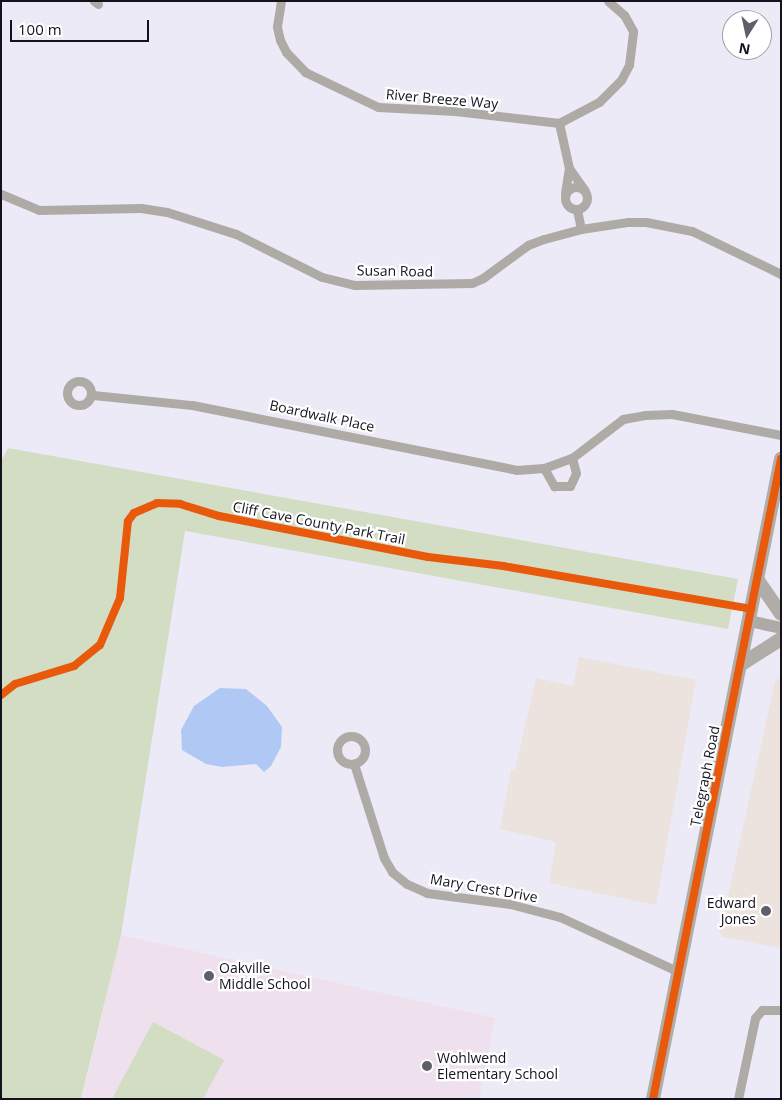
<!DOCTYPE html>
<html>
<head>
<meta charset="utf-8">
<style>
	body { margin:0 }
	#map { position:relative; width:782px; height:1100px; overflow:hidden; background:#eceaf7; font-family:"Open Sans",sans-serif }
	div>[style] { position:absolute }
	.commercial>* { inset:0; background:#ece2de }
	.education>* { inset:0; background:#eee0ec }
	.green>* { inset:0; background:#d2ddc4 }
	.water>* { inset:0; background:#b0c9f4 }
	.street>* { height:9px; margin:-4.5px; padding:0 4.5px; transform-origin:4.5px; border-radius:4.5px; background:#aeaba6 }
	.street>.ring { margin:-4.5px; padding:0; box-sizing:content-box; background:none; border:9px solid #aeaba6; border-radius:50% }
	.secondary>* { height:12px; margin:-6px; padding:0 6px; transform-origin:6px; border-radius:6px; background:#adaaa6 }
	.primary>* { height:14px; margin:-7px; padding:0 7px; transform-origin:7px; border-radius:7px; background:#b0ada8 }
	.cycleway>* { height:8px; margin:-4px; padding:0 4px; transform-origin:4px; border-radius:4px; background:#e8590c }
	.dots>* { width:14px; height:14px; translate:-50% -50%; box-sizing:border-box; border:2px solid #fff; border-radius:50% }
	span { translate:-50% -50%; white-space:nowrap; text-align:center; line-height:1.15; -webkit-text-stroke:4.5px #fff; paint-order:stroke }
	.street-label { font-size:14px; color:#14121c }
	.poi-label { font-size:14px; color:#14121c }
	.right { translate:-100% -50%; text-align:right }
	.left { translate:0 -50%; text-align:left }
	.frame { position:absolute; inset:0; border:2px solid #14121c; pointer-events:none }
	.north { position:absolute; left:722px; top:10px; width:50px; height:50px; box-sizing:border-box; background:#fff; border:1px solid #a1a0a4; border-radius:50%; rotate:190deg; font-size:14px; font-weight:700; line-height:20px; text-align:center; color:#14121c }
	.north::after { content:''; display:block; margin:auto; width:18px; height:22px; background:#605e69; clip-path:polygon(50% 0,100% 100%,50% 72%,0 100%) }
	.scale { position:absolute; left:10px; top:20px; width:139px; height:22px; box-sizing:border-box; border:2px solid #14121c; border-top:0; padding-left:6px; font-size:15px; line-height:18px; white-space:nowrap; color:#14121c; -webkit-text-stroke:4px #fff; paint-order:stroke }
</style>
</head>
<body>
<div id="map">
	<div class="commercial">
		<div style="clip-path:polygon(579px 657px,696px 680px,656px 905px,549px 883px,556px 842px,500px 829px,511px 769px,515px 770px,536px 678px,573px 686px)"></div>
		<div style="clip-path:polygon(781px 677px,781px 948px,722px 937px,720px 933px,775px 681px)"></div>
	</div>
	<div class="education">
		<div style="clip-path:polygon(121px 935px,495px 1018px,479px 1099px,82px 1099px)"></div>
	</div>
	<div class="green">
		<div style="clip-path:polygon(8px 448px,738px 579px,728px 629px,185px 531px,121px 935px,81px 1099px,1px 1099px,1px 461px)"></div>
		<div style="clip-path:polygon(153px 1022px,224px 1060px,203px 1099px,112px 1099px)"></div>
	</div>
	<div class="water">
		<div style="clip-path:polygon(220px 688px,246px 689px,267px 706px,282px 727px,281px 747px,271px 766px,264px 772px,256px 764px,222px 767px,206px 764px,182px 750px,181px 730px,194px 706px)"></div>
	</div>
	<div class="street">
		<div style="left:94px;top:1px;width:5px;rotate:37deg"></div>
		<div style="left:281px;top:1px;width:26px;rotate:99deg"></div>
		<div style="left:277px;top:27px;width:13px;rotate:77deg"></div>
		<div style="left:280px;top:40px;width:13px;rotate:63deg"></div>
		<div style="left:286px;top:52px;width:28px;rotate:46deg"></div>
		<div style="left:305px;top:72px;width:81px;rotate:25.6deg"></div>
		<div style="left:378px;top:107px;width:77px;rotate:3deg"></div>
		<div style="left:455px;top:111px;width:105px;rotate:6.6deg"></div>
		<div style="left:559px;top:123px;width:46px;rotate:77.5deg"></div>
		<div style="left:569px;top:168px;width:28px;rotate:55deg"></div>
		<div style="left:559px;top:123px;width:45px;rotate:-27.7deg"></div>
		<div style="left:599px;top:102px;width:31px;rotate:-45deg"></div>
		<div style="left:621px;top:80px;width:17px;rotate:-62deg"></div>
		<div style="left:629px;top:65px;width:34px;rotate:-83deg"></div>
		<div style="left:633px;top:31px;width:18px;rotate:-119deg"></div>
		<div style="left:624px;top:15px;width:21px;rotate:-139deg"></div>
		<div class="ring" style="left:565px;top:187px;width:13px;height:13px"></div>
		<div style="left:565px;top:193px;width:25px;rotate:-81deg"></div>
		<div style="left:1px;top:194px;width:41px;rotate:22.8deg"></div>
		<div style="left:39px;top:210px;width:102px;rotate:-1.1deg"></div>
		<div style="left:141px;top:208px;width:26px;rotate:9deg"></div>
		<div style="left:167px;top:212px;width:72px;rotate:17.7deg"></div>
		<div style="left:236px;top:234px;width:96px;rotate:26.6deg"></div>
		<div style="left:322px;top:277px;width:34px;rotate:14deg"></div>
		<div style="left:355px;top:285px;width:117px;rotate:-1deg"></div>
		<div style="left:472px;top:283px;width:12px;rotate:-24deg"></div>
		<div style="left:483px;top:278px;width:56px;rotate:-36.3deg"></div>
		<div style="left:528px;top:245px;width:17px;rotate:-21deg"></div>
		<div style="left:544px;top:239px;width:38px;rotate:-15deg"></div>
		<div style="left:581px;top:229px;width:48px;rotate:-8.5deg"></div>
		<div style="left:628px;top:222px;width:18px"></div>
		<div style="left:646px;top:222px;width:47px;rotate:11.1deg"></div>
		<div style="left:692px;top:231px;width:99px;rotate:25.8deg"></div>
		<div style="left:577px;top:210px;width:19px;rotate:78deg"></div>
		<div class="ring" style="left:67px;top:381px;width:15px;height:15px"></div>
		<div style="left:93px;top:395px;width:100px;rotate:5.8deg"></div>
		<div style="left:192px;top:405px;width:330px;rotate:11.3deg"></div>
		<div style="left:516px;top:470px;width:28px;rotate:-4deg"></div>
		<div style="left:544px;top:468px;width:30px;rotate:-20deg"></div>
		<div style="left:572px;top:458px;width:64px;rotate:-37.4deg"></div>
		<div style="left:623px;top:419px;width:22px;rotate:-10deg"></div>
		<div style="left:645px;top:415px;width:27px;rotate:-2deg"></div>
		<div style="left:672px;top:414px;width:111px;rotate:10.9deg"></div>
		<div style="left:544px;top:468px;width:21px;rotate:61deg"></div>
		<div style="left:554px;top:486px;width:16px"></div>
		<div style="left:570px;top:486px;width:14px;rotate:-65deg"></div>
		<div style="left:576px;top:473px;width:16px;rotate:-105deg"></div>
		<div class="ring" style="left:337px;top:736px;width:19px;height:19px"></div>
		<div style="left:354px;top:764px;width:99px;rotate:72.3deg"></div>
		<div style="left:384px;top:858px;width:16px;rotate:60deg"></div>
		<div style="left:392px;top:872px;width:19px;rotate:39deg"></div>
		<div style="left:407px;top:884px;width:22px;rotate:24deg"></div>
		<div style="left:427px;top:893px;width:84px;rotate:7.5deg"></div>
		<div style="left:510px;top:904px;width:52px;rotate:14.6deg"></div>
		<div style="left:560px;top:917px;width:131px;rotate:24.8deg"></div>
		<div style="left:738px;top:1099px;width:83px;rotate:-78.1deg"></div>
		<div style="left:755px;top:1018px;width:11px;rotate:-49deg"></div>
		<div style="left:762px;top:1010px;width:19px"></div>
	</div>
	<div class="secondary">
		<div style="left:749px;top:621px;width:33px;rotate:12deg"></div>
	</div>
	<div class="primary">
		<div style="left:757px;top:579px;width:42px;rotate:55.6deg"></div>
		<div style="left:740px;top:665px;width:49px;rotate:-32.4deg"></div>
		<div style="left:653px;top:1099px;width:653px;rotate:-78.69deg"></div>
	</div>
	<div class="cycleway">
		<div style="left:1px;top:695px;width:18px;rotate:-38deg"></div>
		<div style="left:15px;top:684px;width:62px;rotate:-17deg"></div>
		<div style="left:74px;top:666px;width:33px;rotate:-39deg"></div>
		<div style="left:100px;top:645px;width:51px;rotate:-66.9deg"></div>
		<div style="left:120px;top:598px;width:77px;rotate:-84.1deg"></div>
		<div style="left:128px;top:521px;width:10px;rotate:-53deg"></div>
		<div style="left:134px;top:513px;width:25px;rotate:-23deg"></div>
		<div style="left:157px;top:503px;width:23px;rotate:2deg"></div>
		<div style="left:180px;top:504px;width:41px;rotate:17.1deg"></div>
		<div style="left:219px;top:516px;width:213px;rotate:11.1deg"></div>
		<div style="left:428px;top:557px;width:76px;rotate:6.8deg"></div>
		<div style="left:503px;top:566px;width:252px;rotate:9.8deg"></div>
		<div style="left:653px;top:1099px;width:653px;rotate:-78.69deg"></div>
	</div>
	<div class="dots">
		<div style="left:766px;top:911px;background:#605e69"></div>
		<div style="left:209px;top:976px;background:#605e69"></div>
		<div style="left:427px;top:1066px;background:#605e69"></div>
	</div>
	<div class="street-label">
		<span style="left:442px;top:99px;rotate:5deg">River Breeze Way</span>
		<span style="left:395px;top:271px;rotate:1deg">Susan Road</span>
		<span style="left:322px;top:416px;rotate:12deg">Boardwalk Place</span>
		<span style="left:319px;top:523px;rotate:11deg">Cliff Cave County Park Trail</span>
		<span style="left:705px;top:776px;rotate:-79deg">Telegraph Road</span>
		<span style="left:484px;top:888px;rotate:10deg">Mary Crest Drive</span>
	</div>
	<div class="poi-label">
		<span class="right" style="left:756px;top:911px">Edward<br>Jones</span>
		<span class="left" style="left:219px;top:976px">Oakville<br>Middle School</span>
		<span class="left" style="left:437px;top:1066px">Wohlwend<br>Elementary School</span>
	</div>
	<div class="frame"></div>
	<div class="north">N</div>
	<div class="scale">100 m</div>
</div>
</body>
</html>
